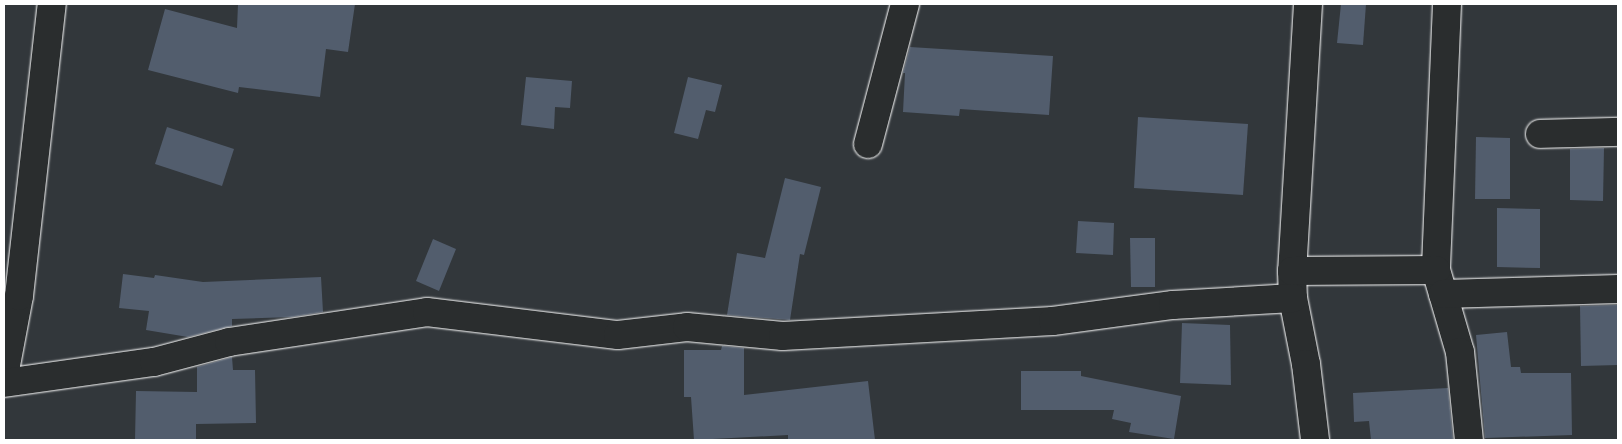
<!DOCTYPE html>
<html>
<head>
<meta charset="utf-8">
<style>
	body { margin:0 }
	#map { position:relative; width:1622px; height:444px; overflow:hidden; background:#32373b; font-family:Sriracha,sans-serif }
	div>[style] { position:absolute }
	.building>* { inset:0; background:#525d6d }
	.roads { filter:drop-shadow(0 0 1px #fff) drop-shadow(0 0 1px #fff) }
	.minor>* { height:28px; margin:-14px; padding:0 14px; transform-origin:14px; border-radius:14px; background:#2a2d2e }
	span { translate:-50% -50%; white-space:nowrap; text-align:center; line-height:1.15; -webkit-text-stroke:4.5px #2a2d2e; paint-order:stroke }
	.frame { position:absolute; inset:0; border:5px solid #fff; pointer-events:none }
</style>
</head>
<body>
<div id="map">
	<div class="building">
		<div style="clip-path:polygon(238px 4px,355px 4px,348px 52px,326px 49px,320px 97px,239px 87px,238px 93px,148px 70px,165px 9px,237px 28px)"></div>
		<div style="clip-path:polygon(1341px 4px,1366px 4px,1363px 45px,1337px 43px)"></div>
		<div style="clip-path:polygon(910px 47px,1053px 56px,1049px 115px,960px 109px,959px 116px,903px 112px,905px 73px,903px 73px)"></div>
		<div style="clip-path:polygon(526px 77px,572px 81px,570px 108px,555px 107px,554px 129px,521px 125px)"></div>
		<div style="clip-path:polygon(688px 77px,722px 85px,715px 112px,706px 110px,698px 139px,674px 133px)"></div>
		<div style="clip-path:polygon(1138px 117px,1248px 124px,1243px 195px,1134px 188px)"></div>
		<div style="clip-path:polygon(167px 127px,234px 149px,222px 186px,155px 164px)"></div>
		<div style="clip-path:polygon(1476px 137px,1510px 138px,1510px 199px,1475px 199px)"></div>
		<div style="clip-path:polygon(1604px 148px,1603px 201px,1570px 200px,1570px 149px)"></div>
		<div style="clip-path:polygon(785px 178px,821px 187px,804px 255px,800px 254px,790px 320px,727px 315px,737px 253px,765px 258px)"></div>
		<div style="clip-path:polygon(1497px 208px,1540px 209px,1540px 268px,1497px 267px)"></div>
		<div style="clip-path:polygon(1078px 221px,1114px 223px,1113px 255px,1076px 253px)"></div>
		<div style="clip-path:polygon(1130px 238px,1155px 238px,1155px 287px,1131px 287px)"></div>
		<div style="clip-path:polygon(433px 239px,456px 249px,439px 291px,416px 281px)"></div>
		<div style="clip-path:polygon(123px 274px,154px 278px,155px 275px,203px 282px,321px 277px,323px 312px,292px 317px,232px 319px,232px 326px,188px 337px,146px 330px,149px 311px,119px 308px)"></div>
		<div style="clip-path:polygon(1618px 305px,1618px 365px,1581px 366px,1580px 306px)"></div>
		<div style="clip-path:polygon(1182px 323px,1230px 325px,1231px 385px,1180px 383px)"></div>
		<div style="clip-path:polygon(1507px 332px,1511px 367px,1520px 367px,1521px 373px,1571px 373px,1572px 435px,1485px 438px,1476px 335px)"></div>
		<div style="clip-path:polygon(722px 346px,744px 348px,744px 395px,868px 381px,875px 440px,788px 440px,788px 435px,694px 440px,691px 397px,684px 397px,684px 350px,721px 350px)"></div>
		<div style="clip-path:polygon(232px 357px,233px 370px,255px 370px,256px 423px,196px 424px,196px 440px,135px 440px,136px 391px,197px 392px,197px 367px)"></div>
		<div style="clip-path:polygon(1021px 371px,1081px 371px,1081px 376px,1181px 396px,1174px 439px,1129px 432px,1131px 423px,1112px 419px,1114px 410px,1021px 410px)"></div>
		<div style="clip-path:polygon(1448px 388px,1453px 440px,1371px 440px,1369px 421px,1354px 422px,1353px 393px)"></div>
	</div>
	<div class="roads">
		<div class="minor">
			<div style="left:1308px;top:4px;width:267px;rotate:93.4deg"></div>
			<div style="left:1292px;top:271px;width:27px;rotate:88deg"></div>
			<div style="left:1293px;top:298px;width:67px;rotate:78.9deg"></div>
			<div style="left:1306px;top:364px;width:77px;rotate:83.2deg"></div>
			<div style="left:1447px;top:4px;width:266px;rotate:92.4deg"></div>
			<div style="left:1436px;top:270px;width:85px;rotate:73.7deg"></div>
			<div style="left:1460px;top:352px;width:88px;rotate:84.2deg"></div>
			<div style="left:1540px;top:134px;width:78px;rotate:-1.5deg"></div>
			<div style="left:868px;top:144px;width:145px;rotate:-75.2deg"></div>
			<div style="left:1292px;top:271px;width:144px;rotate:-0.4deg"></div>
			<div style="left:1443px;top:294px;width:175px;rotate:-1.6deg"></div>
			<div style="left:4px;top:376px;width:81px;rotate:-79.4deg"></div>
			<div style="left:19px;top:296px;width:294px;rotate:-83.6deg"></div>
			<div style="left:4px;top:383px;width:151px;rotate:-8deg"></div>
			<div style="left:154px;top:362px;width:78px;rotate:-14.9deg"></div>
			<div style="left:229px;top:342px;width:200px;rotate:-8.6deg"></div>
			<div style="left:427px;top:312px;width:192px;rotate:6.9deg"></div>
			<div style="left:618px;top:335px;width:69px;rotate:-6.6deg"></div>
			<div style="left:687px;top:327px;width:96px;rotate:5.4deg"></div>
			<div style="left:783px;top:336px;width:270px;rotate:-3.2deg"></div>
			<div style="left:1053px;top:321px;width:121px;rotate:-7.6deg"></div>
			<div style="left:1173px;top:305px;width:120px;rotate:-3.3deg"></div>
		</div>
	</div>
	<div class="frame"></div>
</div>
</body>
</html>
